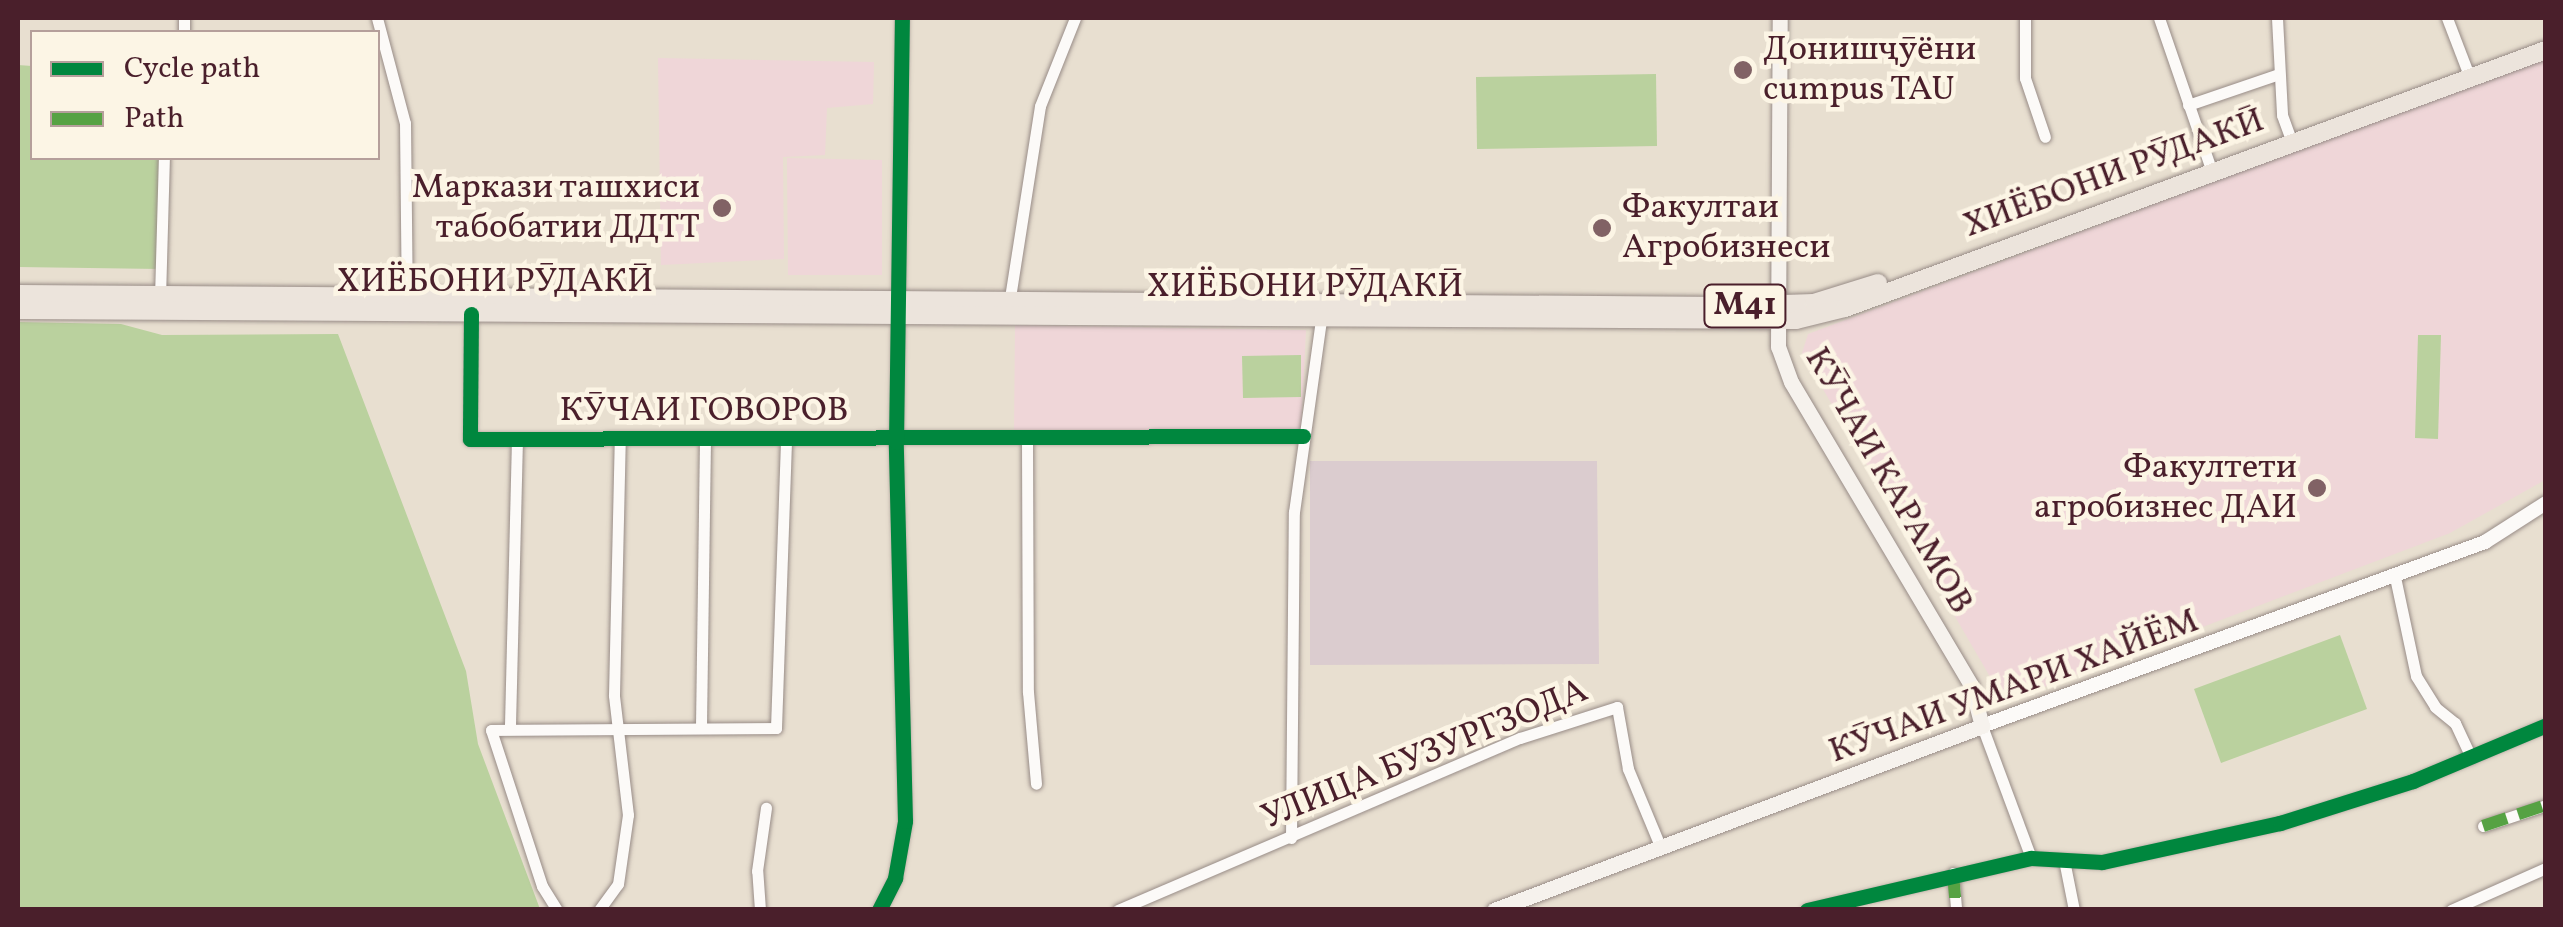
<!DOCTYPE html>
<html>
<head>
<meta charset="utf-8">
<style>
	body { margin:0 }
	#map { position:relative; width:2563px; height:927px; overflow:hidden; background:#e8dfd0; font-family:Vollkorn,serif }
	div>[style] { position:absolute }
	.built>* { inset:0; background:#efd6d8 }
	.industrial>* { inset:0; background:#dbcccf }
	.green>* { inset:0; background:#bad19e }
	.roads { filter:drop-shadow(0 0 2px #988c87) drop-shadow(0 0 2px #988c87) }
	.minor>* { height:11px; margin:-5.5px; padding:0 5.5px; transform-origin:5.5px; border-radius:5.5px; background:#fcfaf8 }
	.tertiary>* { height:14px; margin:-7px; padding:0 7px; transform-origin:7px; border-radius:7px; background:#fcfaf8 }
	.secondary>* { height:15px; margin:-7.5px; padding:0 7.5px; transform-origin:7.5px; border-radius:7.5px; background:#f6f2ed }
	.trunk>* { height:18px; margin:-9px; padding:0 9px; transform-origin:9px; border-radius:9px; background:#ece4dc }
	.quiet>* { height:12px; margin-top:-6px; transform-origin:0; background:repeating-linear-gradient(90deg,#56a243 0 25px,transparent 0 37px) }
	.cycleway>* { height:15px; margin:-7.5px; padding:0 7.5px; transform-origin:7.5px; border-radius:7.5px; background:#00873e }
	.dots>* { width:28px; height:28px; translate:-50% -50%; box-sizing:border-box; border:5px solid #fcf5e5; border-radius:50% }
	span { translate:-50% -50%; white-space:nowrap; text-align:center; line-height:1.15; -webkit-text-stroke:9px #fcf5e5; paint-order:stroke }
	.shield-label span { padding:2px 8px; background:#fcf5e5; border:2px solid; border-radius:8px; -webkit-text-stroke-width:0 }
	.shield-label { font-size:32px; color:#4a1f2b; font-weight:700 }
	.poi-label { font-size:35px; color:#4a1f2b }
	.left { translate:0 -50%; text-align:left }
	.right { translate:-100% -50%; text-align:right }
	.street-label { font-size:35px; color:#4a1f2b }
	.frame { position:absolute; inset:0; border:20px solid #4a1f2b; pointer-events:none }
	.legend { position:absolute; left:30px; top:30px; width:350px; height:130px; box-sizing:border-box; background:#fcf5e5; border:2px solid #b59f9b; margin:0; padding:12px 18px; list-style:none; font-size:30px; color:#4a1f2b }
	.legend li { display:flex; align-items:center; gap:20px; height:50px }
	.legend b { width:50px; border:2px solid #b59f9b }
</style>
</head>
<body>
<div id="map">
	<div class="built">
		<div style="clip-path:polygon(658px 58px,874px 62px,873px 104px,827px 108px,825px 155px,783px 157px,784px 259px,661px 265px)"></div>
		<div style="clip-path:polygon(2543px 58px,2545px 480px,2450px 533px,2034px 691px,2000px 694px,1802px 353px,1808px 334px)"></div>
		<div style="clip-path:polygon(787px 158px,882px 160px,882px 275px,788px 275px)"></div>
		<div style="clip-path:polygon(1015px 325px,1306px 330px,1301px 431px,1014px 435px)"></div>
	</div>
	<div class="industrial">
		<div style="clip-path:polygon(1310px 461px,1597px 461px,1599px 664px,1310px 665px)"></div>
	</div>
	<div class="green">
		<div style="clip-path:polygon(18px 65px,32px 66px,32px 158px,169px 158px,160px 269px,18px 267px)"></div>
		<div style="clip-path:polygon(1656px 74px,1657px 146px,1477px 149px,1476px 77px)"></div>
		<div style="clip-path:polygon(18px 322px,121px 324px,162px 335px,338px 334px,466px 671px,478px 744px,540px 909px,18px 909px)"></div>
		<div style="clip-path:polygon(2418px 335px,2441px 335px,2438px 439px,2415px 438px)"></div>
		<div style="clip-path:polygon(1301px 355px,1301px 397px,1243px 398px,1242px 356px)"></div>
		<div style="clip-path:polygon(2340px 635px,2367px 709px,2221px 763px,2194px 689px)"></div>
	</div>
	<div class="roads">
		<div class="minor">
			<div style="left:184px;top:18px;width:14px;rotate:90deg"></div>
			<div style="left:377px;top:18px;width:109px;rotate:75.1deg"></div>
			<div style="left:405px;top:123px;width:177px;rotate:89.4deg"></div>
			<div style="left:2025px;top:18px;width:60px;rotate:90deg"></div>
			<div style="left:2025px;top:78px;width:62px;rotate:71.3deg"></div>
			<div style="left:2159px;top:18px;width:163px;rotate:71deg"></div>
			<div style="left:2277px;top:18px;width:97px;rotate:87deg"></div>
			<div style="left:2282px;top:115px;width:30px;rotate:70deg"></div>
			<div style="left:2447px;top:18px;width:64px;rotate:69deg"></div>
			<div style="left:2188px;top:105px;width:96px;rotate:-18.8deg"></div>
			<div style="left:160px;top:298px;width:140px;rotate:-88.4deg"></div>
			<div style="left:1009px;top:304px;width:200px;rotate:-81.1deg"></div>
			<div style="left:1040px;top:106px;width:95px;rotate:-68.3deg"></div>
			<div style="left:471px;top:314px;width:125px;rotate:90.5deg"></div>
			<div style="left:470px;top:439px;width:833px;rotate:-0.21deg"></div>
			<div style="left:1027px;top:439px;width:253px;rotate:89.8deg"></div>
			<div style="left:1028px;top:692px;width:92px;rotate:85deg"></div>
			<div style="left:2395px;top:577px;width:101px;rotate:78deg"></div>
			<div style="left:2416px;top:676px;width:36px;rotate:58deg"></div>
			<div style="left:2435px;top:707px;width:26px;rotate:39deg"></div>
			<div style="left:2455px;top:723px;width:38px;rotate:65deg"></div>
			<div style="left:510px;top:725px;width:284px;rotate:-88.6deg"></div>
			<div style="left:701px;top:726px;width:285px;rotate:-89.2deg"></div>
			<div style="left:1982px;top:726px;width:141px;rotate:69.6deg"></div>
			<div style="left:2483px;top:826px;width:66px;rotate:-18.4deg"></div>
			<div style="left:1291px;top:838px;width:326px;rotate:-89.5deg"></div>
			<div style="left:1294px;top:512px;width:194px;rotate:-82deg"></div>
			<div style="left:2064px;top:860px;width:51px;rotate:78.7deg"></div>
			<div style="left:1953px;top:873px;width:37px;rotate:85deg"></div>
			<div style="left:557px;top:910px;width:28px;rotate:-122deg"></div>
			<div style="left:542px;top:886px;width:164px;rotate:-108.1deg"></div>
			<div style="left:491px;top:730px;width:285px;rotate:-0.4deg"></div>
			<div style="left:776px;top:728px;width:286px;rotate:-88deg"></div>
			<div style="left:599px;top:910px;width:32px;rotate:-54deg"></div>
			<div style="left:618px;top:884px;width:70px;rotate:-81.8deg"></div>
			<div style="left:628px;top:815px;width:121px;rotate:-96.7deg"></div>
			<div style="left:614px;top:695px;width:255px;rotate:-88.7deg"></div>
			<div style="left:760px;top:910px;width:39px;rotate:-94deg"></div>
			<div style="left:757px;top:871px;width:64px;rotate:-81.9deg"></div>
			<div style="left:879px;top:910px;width:36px;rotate:-63deg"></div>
			<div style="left:895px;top:878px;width:58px;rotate:-80deg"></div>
			<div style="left:905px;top:821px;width:379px;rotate:-91.4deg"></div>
			<div style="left:896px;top:442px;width:424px;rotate:-89.2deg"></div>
			<div style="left:1118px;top:910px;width:437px;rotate:-23.2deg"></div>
			<div style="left:1520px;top:738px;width:102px;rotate:-17.7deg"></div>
			<div style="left:1617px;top:707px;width:63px;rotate:79.9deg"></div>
			<div style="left:1628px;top:769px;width:83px;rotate:67.4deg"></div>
			<div style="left:1807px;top:910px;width:230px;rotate:-13.1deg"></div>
			<div style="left:2031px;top:858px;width:71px;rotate:3.2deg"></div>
			<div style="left:2102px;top:862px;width:182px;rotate:-12.4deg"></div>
			<div style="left:2280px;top:823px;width:139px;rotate:-17.5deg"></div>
			<div style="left:2413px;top:781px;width:144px;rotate:-22.8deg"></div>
			<div style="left:2451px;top:910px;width:104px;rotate:-23.9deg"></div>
		</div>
		<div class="tertiary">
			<div style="left:1982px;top:726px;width:536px;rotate:-20.09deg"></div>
			<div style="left:2485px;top:542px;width:72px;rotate:-32.6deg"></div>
		</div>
		<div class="secondary">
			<div style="left:1494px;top:910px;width:522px;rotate:-20.66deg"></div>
			<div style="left:1982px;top:726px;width:42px;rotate:-105deg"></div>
			<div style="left:1971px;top:685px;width:352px;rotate:-120.7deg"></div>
			<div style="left:1791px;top:382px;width:37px;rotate:-110deg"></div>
			<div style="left:1778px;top:347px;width:329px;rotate:-89.7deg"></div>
		</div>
		<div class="trunk">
			<div style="left:18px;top:294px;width:1706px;rotate:0.4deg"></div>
			<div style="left:1724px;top:306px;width:90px;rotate:-1.9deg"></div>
			<div style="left:1814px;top:303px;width:67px;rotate:-17.4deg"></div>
			<div style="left:18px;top:310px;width:1778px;rotate:0.32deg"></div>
			<div style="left:1796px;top:320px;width:50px;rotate:-13.8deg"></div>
			<div style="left:1845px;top:308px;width:747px;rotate:-20.21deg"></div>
		</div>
	</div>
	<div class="quiet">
		<div style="left:2483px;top:826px;width:66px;rotate:-18.4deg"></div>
		<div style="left:1953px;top:873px;width:37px;rotate:85deg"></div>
	</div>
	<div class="cycleway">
		<div style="left:471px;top:314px;width:125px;rotate:90.5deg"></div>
		<div style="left:470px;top:439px;width:833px;rotate:-0.21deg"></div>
		<div style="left:879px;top:910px;width:36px;rotate:-63deg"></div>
		<div style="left:895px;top:878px;width:58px;rotate:-80deg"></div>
		<div style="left:905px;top:821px;width:379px;rotate:-91.4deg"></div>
		<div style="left:896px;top:442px;width:424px;rotate:-89.2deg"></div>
		<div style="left:1807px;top:910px;width:230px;rotate:-13.1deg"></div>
		<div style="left:2031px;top:858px;width:71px;rotate:3.2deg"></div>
		<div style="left:2102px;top:862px;width:182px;rotate:-12.4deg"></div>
		<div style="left:2280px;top:823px;width:139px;rotate:-17.5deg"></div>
		<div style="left:2413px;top:781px;width:144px;rotate:-22.8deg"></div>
	</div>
	<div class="dots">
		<div style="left:1743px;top:70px;background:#816265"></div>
		<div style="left:722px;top:208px;background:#816265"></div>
		<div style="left:1602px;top:228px;background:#816265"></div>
		<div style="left:2317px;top:488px;background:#816265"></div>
	</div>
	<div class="shield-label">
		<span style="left:1745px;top:306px">M41</span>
	</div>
	<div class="poi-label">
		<span class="left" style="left:1763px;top:70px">Донишҷӯёни<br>cumpus TAU</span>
		<span class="right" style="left:700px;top:208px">Маркази ташхиси<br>табобатии ДДТТ</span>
		<span class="left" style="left:1622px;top:228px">Факултаи<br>Агробизнеси</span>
		<span class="right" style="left:2297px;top:488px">Факултети<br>агробизнес ДАИ</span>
	</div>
	<div class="street-label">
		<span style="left:2114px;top:174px;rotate:-20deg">ХИЁБОНИ РӮДАКӢ</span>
		<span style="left:495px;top:282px">ХИЁБОНИ РӮДАКӢ</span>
		<span style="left:1305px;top:287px">ХИЁБОНИ РӮДАКӢ</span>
		<span style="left:704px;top:411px">КӮЧАИ ГОВОРОВ</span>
		<span style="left:1888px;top:481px;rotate:60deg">КӮЧАИ КАРАМОВ</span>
		<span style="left:2014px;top:687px;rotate:-20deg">КӮЧАИ УМАРИ ХАЙЁМ</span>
		<span style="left:1425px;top:755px;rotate:-22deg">УЛИЦА БУЗУРГЗОДА</span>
	</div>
	<div class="frame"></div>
	<ul class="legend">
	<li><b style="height:12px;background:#00873e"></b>Cycle path</li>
	<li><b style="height:12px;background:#56a243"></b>Path</li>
	</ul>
</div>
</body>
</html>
